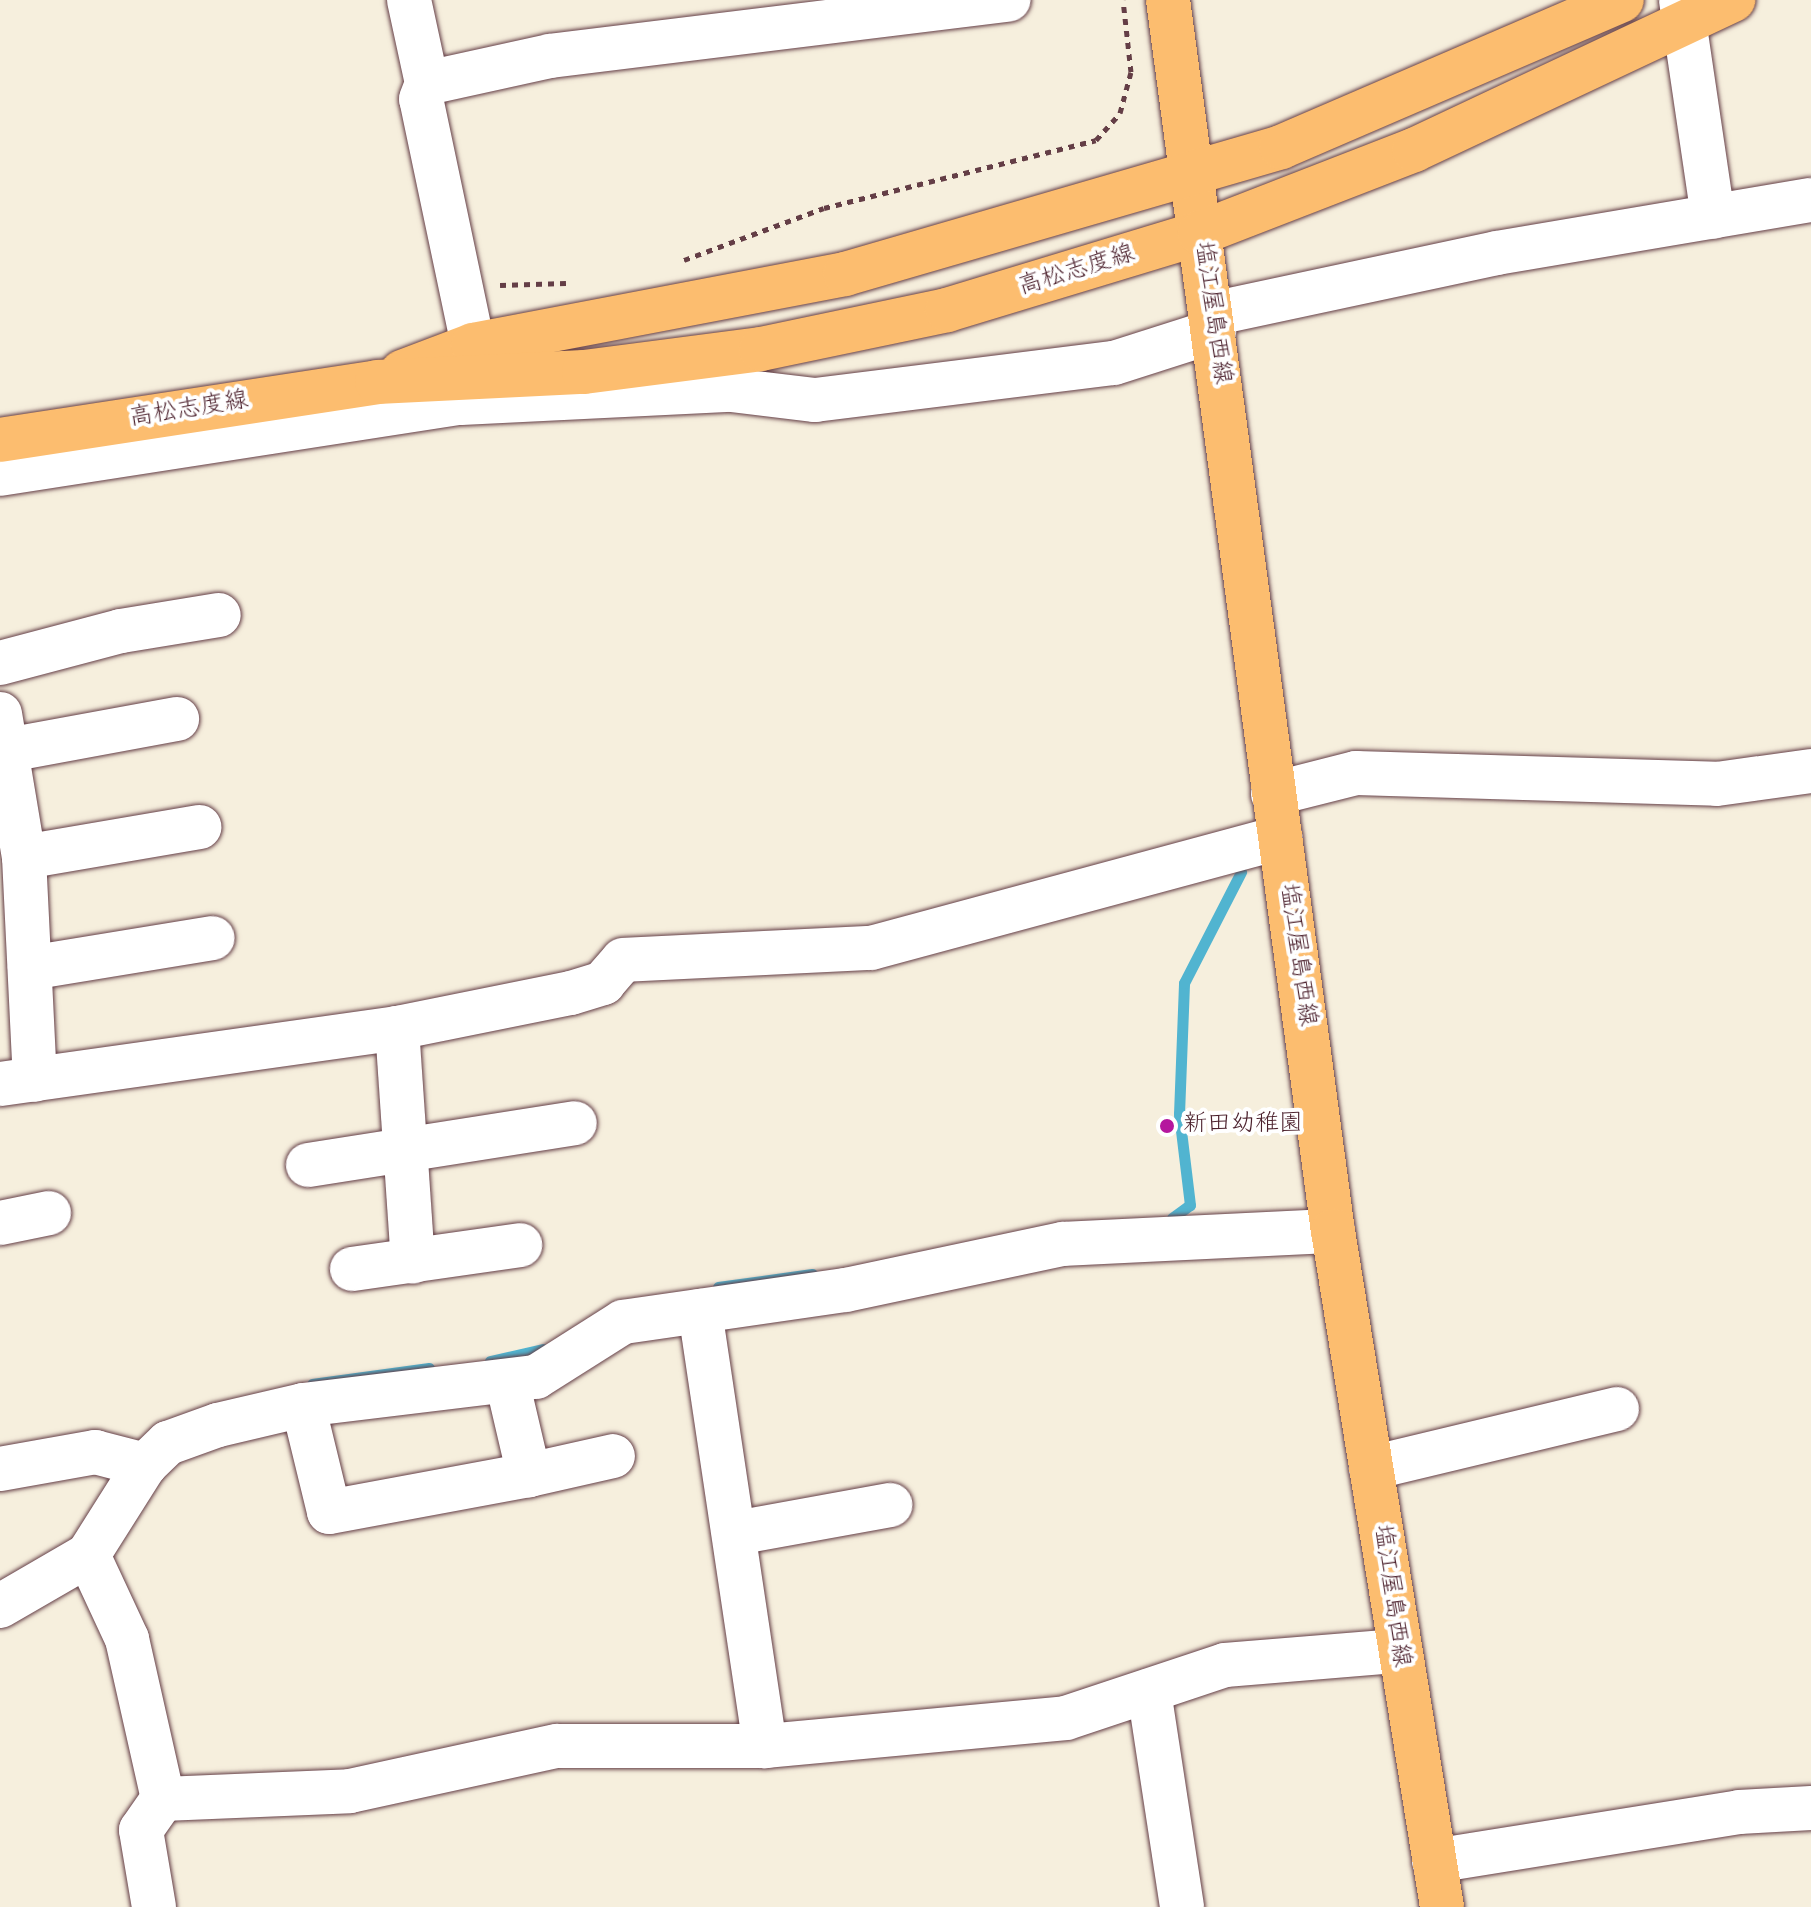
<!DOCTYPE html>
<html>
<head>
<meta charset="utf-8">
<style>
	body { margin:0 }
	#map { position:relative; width:1811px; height:1907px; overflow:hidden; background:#f6efdd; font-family:"Gochi Hand","Klee One",sans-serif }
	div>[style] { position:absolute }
	.stream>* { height:11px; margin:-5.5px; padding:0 5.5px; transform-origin:5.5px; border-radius:5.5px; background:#51b4d0 }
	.path>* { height:5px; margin-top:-2.5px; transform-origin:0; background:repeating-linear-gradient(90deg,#643e46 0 6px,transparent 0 12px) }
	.roads { filter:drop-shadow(0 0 2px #643e46) drop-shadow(0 0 2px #643e46) }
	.minor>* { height:44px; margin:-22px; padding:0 22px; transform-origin:22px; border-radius:22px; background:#fff }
	.major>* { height:44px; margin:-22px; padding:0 22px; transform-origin:22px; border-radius:22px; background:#fcbd6f }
	.dots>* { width:22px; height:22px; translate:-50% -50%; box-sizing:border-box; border:4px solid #fff; border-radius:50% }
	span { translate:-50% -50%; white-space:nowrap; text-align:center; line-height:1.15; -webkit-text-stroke:8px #fff; paint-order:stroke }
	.street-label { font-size:24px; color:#4a1f2b }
	.poi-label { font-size:24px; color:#4a1f2b }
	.left { translate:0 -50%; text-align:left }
</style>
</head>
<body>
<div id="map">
	<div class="stream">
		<div style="left:1172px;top:1218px;width:22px;rotate:-36deg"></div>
		<div style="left:1190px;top:1205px;width:92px;rotate:-96.9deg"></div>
		<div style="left:1179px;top:1114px;width:131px;rotate:-87.8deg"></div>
		<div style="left:1184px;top:983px;width:125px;rotate:-62.8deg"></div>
		<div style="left:718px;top:1287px;width:95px;rotate:-7.9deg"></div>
		<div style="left:490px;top:1361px;width:54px;rotate:-12.8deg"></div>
		<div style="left:312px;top:1384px;width:118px;rotate:-7.8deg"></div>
	</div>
	<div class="path">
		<div style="left:684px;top:260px;width:149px;rotate:-20.4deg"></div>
		<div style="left:824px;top:208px;width:280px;rotate:-14deg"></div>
		<div style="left:1096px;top:140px;width:36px;rotate:-48deg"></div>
		<div style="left:1120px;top:113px;width:42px;rotate:-75deg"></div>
		<div style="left:1131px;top:72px;width:72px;rotate:-96.3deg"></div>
		<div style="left:500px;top:285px;width:66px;rotate:-1.7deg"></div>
	</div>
	<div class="roads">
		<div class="minor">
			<div style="left:409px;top:0;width:85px;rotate:77.8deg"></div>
			<div style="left:1681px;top:0;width:219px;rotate:81.6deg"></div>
			<div style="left:1212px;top:314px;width:291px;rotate:-12.1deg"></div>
			<div style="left:1497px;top:253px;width:318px;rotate:-9.6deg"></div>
			<div style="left:473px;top:345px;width:251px;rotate:-101.9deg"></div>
			<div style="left:421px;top:99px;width:17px;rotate:-69deg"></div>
			<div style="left:427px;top:83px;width:126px;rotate:-12.4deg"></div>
			<div style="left:550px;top:56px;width:462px;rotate:-7deg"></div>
			<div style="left:0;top:474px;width:466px;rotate:-8.8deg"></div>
			<div style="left:461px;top:403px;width:270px;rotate:-2.8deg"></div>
			<div style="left:731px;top:390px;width:85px;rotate:6.8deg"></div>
			<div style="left:815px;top:400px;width:301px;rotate:-7.1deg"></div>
			<div style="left:1114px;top:363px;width:105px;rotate:-17.7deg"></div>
			<div style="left:0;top:663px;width:125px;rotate:-14.8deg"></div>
			<div style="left:121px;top:631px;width:99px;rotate:-9.3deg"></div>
			<div style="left:0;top:714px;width:145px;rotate:80.5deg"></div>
			<div style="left:24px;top:857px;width:223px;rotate:87.2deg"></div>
			<div style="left:8px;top:750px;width:172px;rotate:-10.4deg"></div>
			<div style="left:1273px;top:794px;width:86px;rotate:-14.2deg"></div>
			<div style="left:1356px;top:773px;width:361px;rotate:1.7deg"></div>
			<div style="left:1717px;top:784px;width:95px;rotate:-7.9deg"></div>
			<div style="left:24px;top:857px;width:178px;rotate:-9.7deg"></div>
			<div style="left:30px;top:968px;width:185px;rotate:-9.3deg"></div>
			<div style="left:397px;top:1028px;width:234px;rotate:86.1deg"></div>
			<div style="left:0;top:1084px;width:401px;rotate:-8deg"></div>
			<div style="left:397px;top:1028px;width:177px;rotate:-11.4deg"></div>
			<div style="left:571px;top:993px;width:34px;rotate:-17deg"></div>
			<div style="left:603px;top:983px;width:30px;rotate:-49deg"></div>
			<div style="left:623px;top:960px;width:248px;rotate:-2.8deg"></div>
			<div style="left:871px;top:948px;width:424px;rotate:-15.1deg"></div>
			<div style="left:308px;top:1165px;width:270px;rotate:-8.9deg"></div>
			<div style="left:0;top:1223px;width:50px;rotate:-11.5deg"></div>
			<div style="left:352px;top:1269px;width:170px;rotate:-8.1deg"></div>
			<div style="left:700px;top:1311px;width:440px;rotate:81.5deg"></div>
			<div style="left:507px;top:1381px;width:97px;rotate:76.8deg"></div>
			<div style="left:529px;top:1475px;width:86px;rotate:-12.7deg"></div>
			<div style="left:303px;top:1405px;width:110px;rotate:76.3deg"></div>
			<div style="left:329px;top:1512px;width:203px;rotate:-10.5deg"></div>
			<div style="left:1371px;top:1468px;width:253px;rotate:-13.5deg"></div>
			<div style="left:0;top:1469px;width:97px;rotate:-10.1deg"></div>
			<div style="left:95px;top:1452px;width:52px;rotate:14.6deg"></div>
			<div style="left:736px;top:1533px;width:157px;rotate:-10.3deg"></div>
			<div style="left:88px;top:1555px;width:93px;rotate:65.1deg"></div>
			<div style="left:127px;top:1639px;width:164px;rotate:77.3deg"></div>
			<div style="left:0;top:1606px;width:102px;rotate:-30.1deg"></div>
			<div style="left:88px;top:1555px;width:107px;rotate:-57.7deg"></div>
			<div style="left:145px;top:1465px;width:32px;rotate:-44deg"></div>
			<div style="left:168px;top:1443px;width:53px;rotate:-19.8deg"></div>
			<div style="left:218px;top:1425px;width:87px;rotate:-13.2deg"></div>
			<div style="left:303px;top:1405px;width:235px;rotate:-6.9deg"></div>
			<div style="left:536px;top:1377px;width:103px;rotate:-32.3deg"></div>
			<div style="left:623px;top:1322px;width:225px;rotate:-8.2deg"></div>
			<div style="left:846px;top:1290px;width:222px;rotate:-12deg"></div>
			<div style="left:1063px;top:1244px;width:270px;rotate:-2.8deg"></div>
			<div style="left:1149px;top:1691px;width:219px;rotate:81.3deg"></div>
			<div style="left:1434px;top:1861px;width:309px;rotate:-9.1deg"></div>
			<div style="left:1739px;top:1812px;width:72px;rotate:-3.2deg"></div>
			<div style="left:154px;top:1907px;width:78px;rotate:-99.6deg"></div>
			<div style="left:141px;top:1830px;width:38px;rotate:-55deg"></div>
			<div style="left:163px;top:1799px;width:187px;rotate:-2.4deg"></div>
			<div style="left:350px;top:1791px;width:212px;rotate:-12.3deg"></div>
			<div style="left:557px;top:1746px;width:208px"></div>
			<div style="left:765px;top:1746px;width:302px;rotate:-5.3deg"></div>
			<div style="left:1066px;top:1718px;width:168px;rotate:-18.4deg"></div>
			<div style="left:1225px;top:1665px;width:173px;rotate:-4.7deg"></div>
		</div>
		<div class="major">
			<div style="left:1168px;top:0;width:1242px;rotate:82.37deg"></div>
			<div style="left:1333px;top:1231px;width:685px;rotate:80.84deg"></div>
			<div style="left:402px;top:372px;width:76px;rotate:-20.8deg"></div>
			<div style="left:473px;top:345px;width:379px;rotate:-10.8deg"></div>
			<div style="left:845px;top:274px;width:454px;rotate:-16.2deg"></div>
			<div style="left:1281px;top:147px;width:371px;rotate:-23.3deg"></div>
			<div style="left:0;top:440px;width:381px;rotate:-8.7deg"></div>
			<div style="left:377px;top:382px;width:207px;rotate:-2.8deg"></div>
			<div style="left:584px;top:372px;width:178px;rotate:-7.4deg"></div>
			<div style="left:761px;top:349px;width:190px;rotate:-11.8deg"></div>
			<div style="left:947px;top:310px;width:264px;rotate:-16.9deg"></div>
			<div style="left:1200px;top:233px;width:230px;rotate:-21.2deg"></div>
			<div style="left:1414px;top:150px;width:353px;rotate:-25.2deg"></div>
		</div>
	</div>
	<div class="dots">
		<div style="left:1167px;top:1126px;background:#b5179e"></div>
	</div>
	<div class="street-label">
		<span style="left:1077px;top:272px;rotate:-17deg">高松志度線</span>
		<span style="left:1211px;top:313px;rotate:82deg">塩江屋島西線</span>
		<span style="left:189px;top:411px;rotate:-9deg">高松志度線</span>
		<span style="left:1296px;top:955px;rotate:82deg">塩江屋島西線</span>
		<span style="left:1390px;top:1596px;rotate:82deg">塩江屋島西線</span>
	</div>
	<div class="poi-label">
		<span class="left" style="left:1183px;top:1126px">新田幼稚園</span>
	</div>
</div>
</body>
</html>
